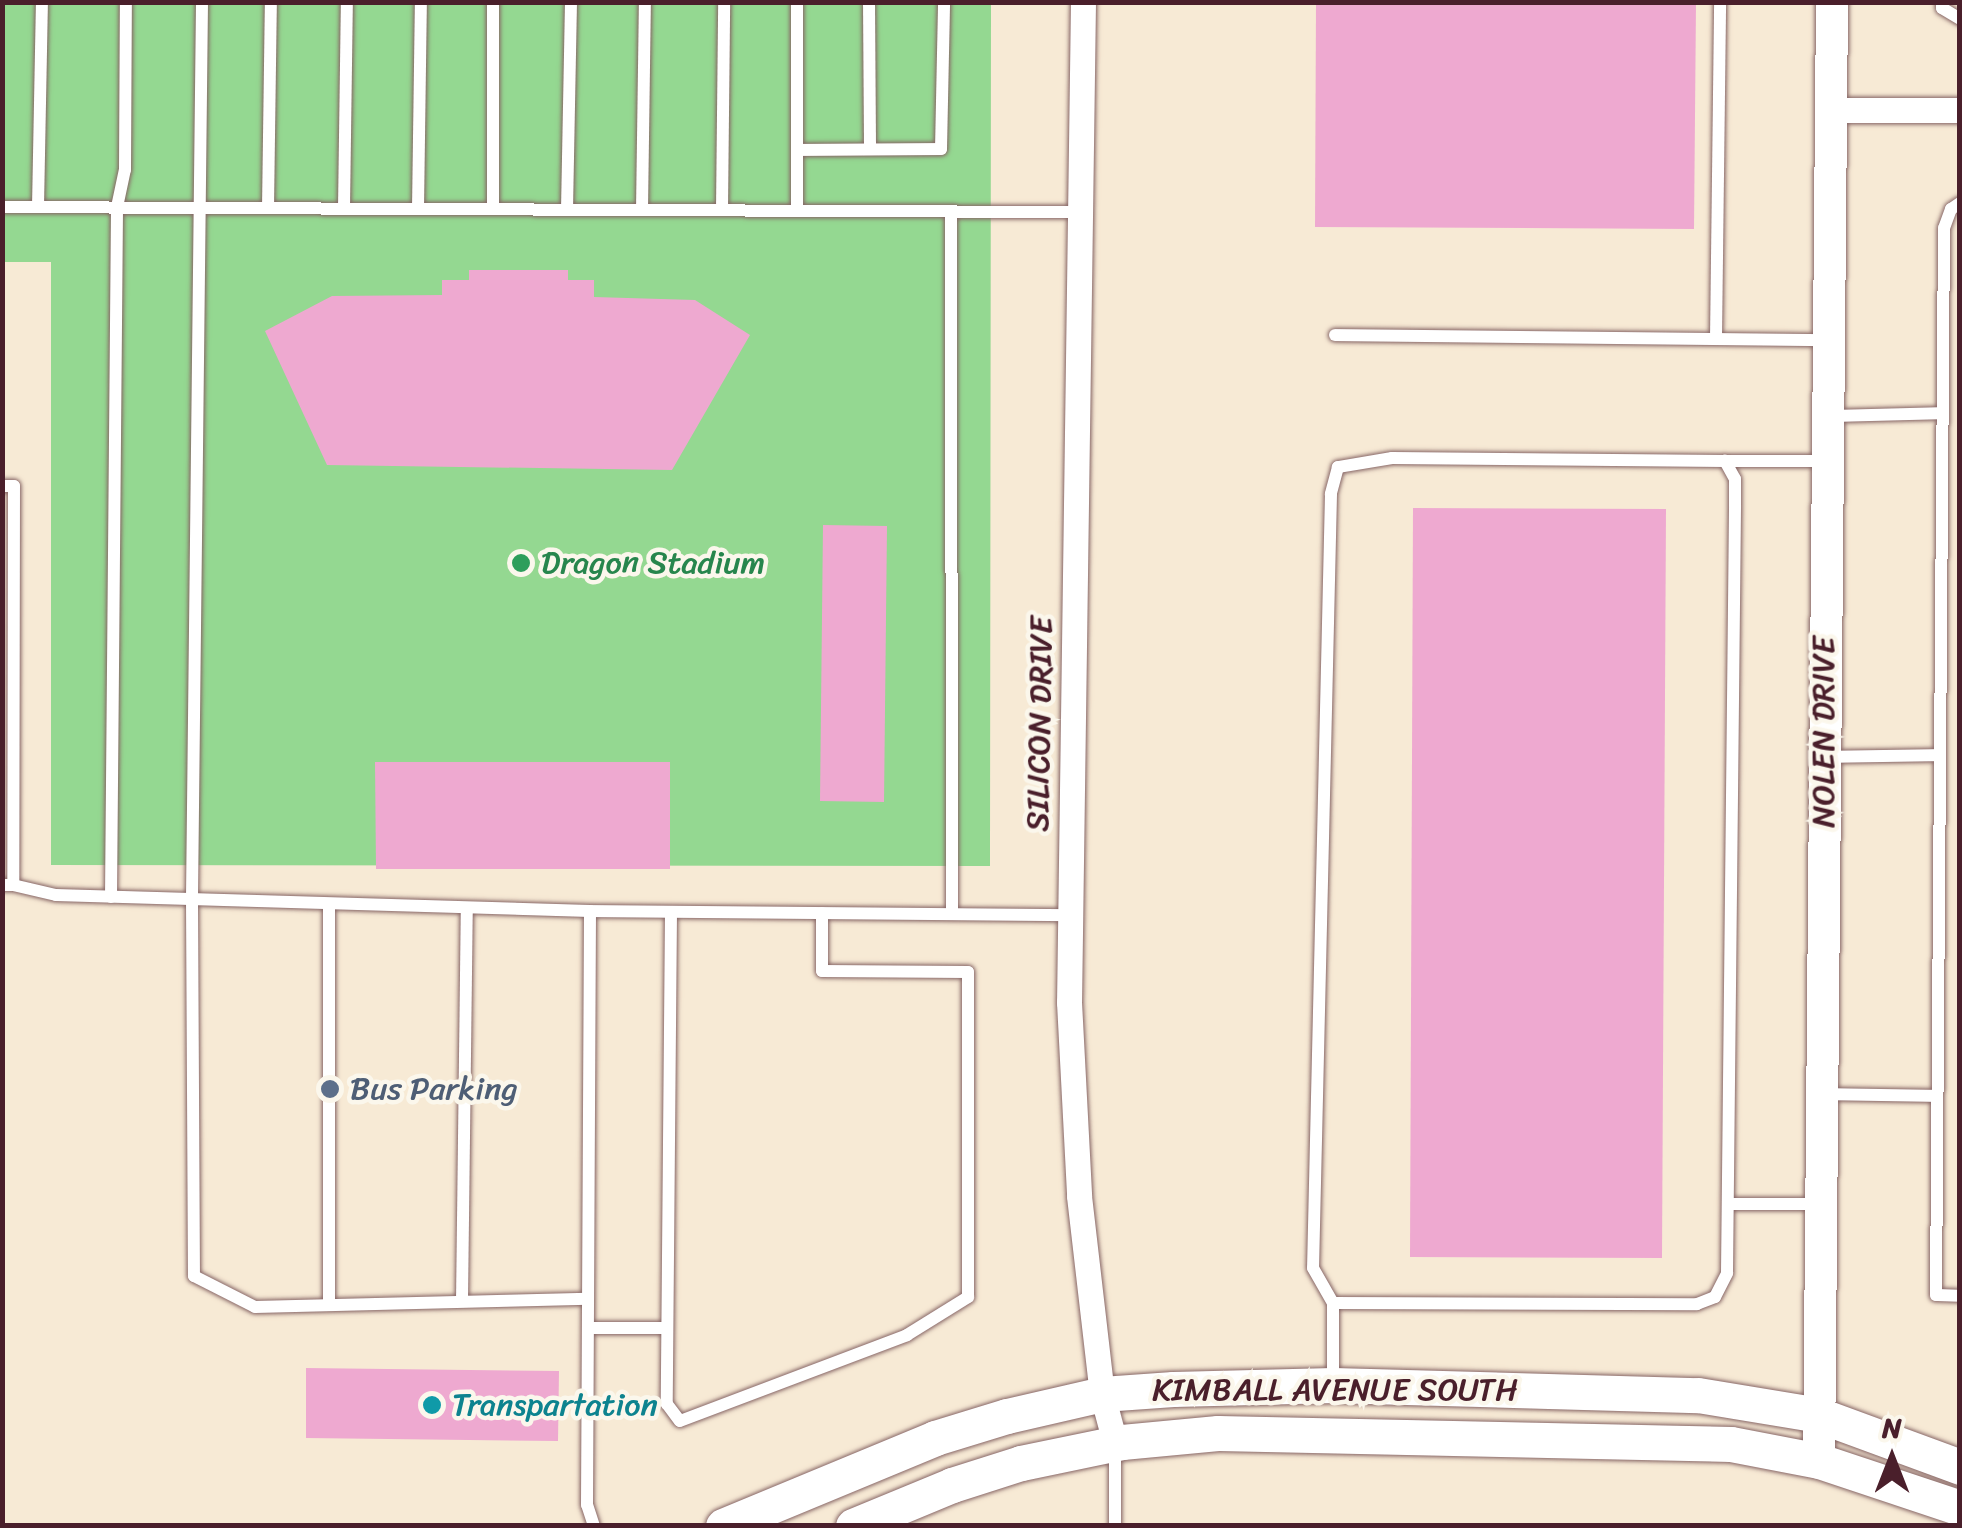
<!DOCTYPE html>
<html>
<head>
<meta charset="utf-8">
<style>
	body { margin:0 }
	#map { position:relative; width:1962px; height:1528px; overflow:hidden; background:#f7ead5; font-family:Sriracha,sans-serif }
	div>[style] { position:absolute }
	.green>* { inset:0; background:#94d891 }
	.building>* { inset:0; background:#eea9d0 }
	.roads { filter:drop-shadow(0 0 2px #876666) drop-shadow(0 0 2px #876666) }
	.service>* { height:12px; margin:-6px; padding:0 6px; transform-origin:6px; border-radius:6px; background:#fff }
	.minor>* { height:25px; margin:-12.5px; padding:0 12.5px; transform-origin:12.5px; border-radius:12.5px; background:#fff }
	.tertiary>* { height:32px; margin:-16px; padding:0 16px; transform-origin:16px; border-radius:16px; background:#fff }
	.secondary>* { height:35px; margin:-17.5px; padding:0 17.5px; transform-origin:17.5px; border-radius:17.5px; background:#fff }
	.dots>* { width:28px; height:28px; translate:-50% -50%; box-sizing:border-box; border:5px solid #fbf7ec; border-radius:50% }
	span { translate:-50% -50%; white-space:nowrap; text-align:center; line-height:1.15; -webkit-text-stroke:9px #fbf7ec; paint-order:stroke }
	.leisure-label { font-size:32px; color:#27864d }
	.left { translate:0 -50%; text-align:left }
	.street-label { font-size:32px; color:#4a1f2b }
	.service-label { font-size:32px; color:#4e5e75 }
	.culture-label { font-size:32px; color:#0d838f }
	.frame { position:absolute; inset:0; border:5px solid #4a1f2b; pointer-events:none }
	.north { position:absolute; left:1842px; top:1408px; width:100px; height:100px; -webkit-text-stroke:8px #fbf7ec; paint-order:stroke; rotate:0deg; font-size:28px; font-weight:700; line-height:40px; text-align:center; color:#4a1f2b }
	.north::after { content:''; display:block; margin:auto; width:35px; height:45px; background:#4a1f2b; clip-path:polygon(50% 0,100% 100%,50% 72%,0 100%) }
</style>
</head>
<body>
<div id="map">
	<div class="green">
		<div style="clip-path:polygon(2px 3px,991px 3px,990px 866px,51px 865px,51px 262px,3px 262px)"></div>
	</div>
	<div class="building">
		<div style="clip-path:polygon(1316px 2px,1696px 2px,1694px 229px,1315px 227px)"></div>
		<div style="clip-path:polygon(469px 270px,568px 270px,568px 280px,594px 280px,594px 297px,695px 300px,750px 335px,672px 470px,327px 465px,265px 331px,332px 296px,442px 295px,442px 280px,469px 280px)"></div>
		<div style="clip-path:polygon(1413px 508px,1666px 509px,1662px 1258px,1410px 1257px)"></div>
		<div style="clip-path:polygon(823px 525px,887px 526px,884px 802px,820px 801px)"></div>
		<div style="clip-path:polygon(375px 762px,670px 762px,670px 869px,376px 869px)"></div>
		<div style="clip-path:polygon(306px 1368px,559px 1371px,558px 1441px,306px 1438px)"></div>
	</div>
	<div class="roads">
		<div class="service">
			<div style="left:202px;top:2px;width:898px;rotate:90.64deg"></div>
			<div style="left:192px;top:900px;width:376px;rotate:89.7deg"></div>
			<div style="left:194px;top:1276px;width:68px;rotate:26.9deg"></div>
			<div style="left:255px;top:1307px;width:333px;rotate:-1.4deg"></div>
			<div style="left:869px;top:2px;width:147px;rotate:89.6deg"></div>
			<div style="left:1942px;top:2px;width:6px;rotate:90deg"></div>
			<div style="left:1942px;top:8px;width:21px;rotate:31deg"></div>
			<div style="left:797px;top:150px;width:144px;rotate:-0.4deg"></div>
			<div style="left:941px;top:149px;width:147px;rotate:-88.8deg"></div>
			<div style="left:1960px;top:203px;width:11px;rotate:146deg"></div>
			<div style="left:1951px;top:209px;width:20px;rotate:110deg"></div>
			<div style="left:1944px;top:228px;width:1067px;rotate:90.43deg"></div>
			<div style="left:1936px;top:1295px;width:24px;rotate:2deg"></div>
			<div style="left:2px;top:207px;width:1078px;rotate:0.27deg"></div>
			<div style="left:38px;top:207px;width:205px;rotate:-88.9deg"></div>
			<div style="left:268px;top:208px;width:206px;rotate:-89.2deg"></div>
			<div style="left:344px;top:208px;width:206px;rotate:-89.2deg"></div>
			<div style="left:418px;top:209px;width:207px;rotate:-89.2deg"></div>
			<div style="left:493px;top:209px;width:207px;rotate:-90deg"></div>
			<div style="left:567px;top:210px;width:208px;rotate:-88.9deg"></div>
			<div style="left:642px;top:210px;width:208px;rotate:-89.2deg"></div>
			<div style="left:722px;top:210px;width:208px;rotate:-89.4deg"></div>
			<div style="left:797px;top:210px;width:208px;rotate:-90deg"></div>
			<div style="left:951px;top:211px;width:703px;rotate:89.92deg"></div>
			<div style="left:1335px;top:335px;width:491px;rotate:0.6deg"></div>
			<div style="left:1716px;top:339px;width:337px;rotate:-89.3deg"></div>
			<div style="left:1829px;top:416px;width:113px;rotate:-1.5deg"></div>
			<div style="left:1725px;top:461px;width:101px"></div>
			<div style="left:2px;top:486px;width:12px"></div>
			<div style="left:14px;top:486px;width:399px;rotate:90.1deg"></div>
			<div style="left:13px;top:885px;width:11px;rotate:180deg"></div>
			<div style="left:1826px;top:757px;width:114px;rotate:-1deg"></div>
			<div style="left:13px;top:885px;width:44px;rotate:13.1deg"></div>
			<div style="left:56px;top:895px;width:534px;rotate:1.72deg"></div>
			<div style="left:111px;top:897px;width:690px;rotate:-89.5deg"></div>
			<div style="left:117px;top:207px;width:38px;rotate:-78deg"></div>
			<div style="left:125px;top:170px;width:168px;rotate:-89.7deg"></div>
			<div style="left:329px;top:904px;width:401px;rotate:90deg"></div>
			<div style="left:671px;top:912px;width:492px;rotate:90.5deg"></div>
			<div style="left:667px;top:1404px;width:21px;rotate:53deg"></div>
			<div style="left:680px;top:1421px;width:243px;rotate:-20.7deg"></div>
			<div style="left:907px;top:1335px;width:72px;rotate:-31.9deg"></div>
			<div style="left:968px;top:1297px;width:325px;rotate:-90deg"></div>
			<div style="left:968px;top:972px;width:146px;rotate:-179.6deg"></div>
			<div style="left:822px;top:971px;width:58px;rotate:-90deg"></div>
			<div style="left:1825px;top:1094px;width:112px;rotate:1deg"></div>
			<div style="left:1728px;top:1204px;width:92px"></div>
			<div style="left:462px;top:1301px;width:393px;rotate:-89.3deg"></div>
			<div style="left:588px;top:1328px;width:79px"></div>
			<div style="left:1333px;top:1382px;width:79px;rotate:-90deg"></div>
			<div style="left:1333px;top:1303px;width:364px;rotate:0.2deg"></div>
			<div style="left:1697px;top:1304px;width:19px;rotate:-21deg"></div>
			<div style="left:1715px;top:1297px;width:27px;rotate:-63deg"></div>
			<div style="left:1727px;top:1273px;width:768px;rotate:-89.4deg"></div>
			<div style="left:1735px;top:505px;width:26px;rotate:-90deg"></div>
			<div style="left:1735px;top:479px;width:21px;rotate:-119deg"></div>
			<div style="left:1725px;top:461px;width:333px;rotate:-179.5deg"></div>
			<div style="left:1392px;top:458px;width:55px;rotate:170.5deg"></div>
			<div style="left:1338px;top:467px;width:28px;rotate:105deg"></div>
			<div style="left:1331px;top:494px;width:774px;rotate:91.33deg"></div>
			<div style="left:1313px;top:1268px;width:40px;rotate:60.3deg"></div>
			<div style="left:594px;top:1526px;width:22px;rotate:-108deg"></div>
			<div style="left:587px;top:1505px;width:594px;rotate:-89.71deg"></div>
			<div style="left:590px;top:911px;width:480px;rotate:0.5deg"></div>
			<div style="left:1115px;top:1526px;width:81px;rotate:-90deg"></div>
		</div>
		<div class="minor">
			<div style="left:1083px;top:2px;width:1000px;rotate:90.8deg"></div>
			<div style="left:1069px;top:1002px;width:194px;rotate:87deg"></div>
			<div style="left:1079px;top:1196px;width:199px;rotate:83.4deg"></div>
			<div style="left:1102px;top:1394px;width:51px;rotate:75.1deg"></div>
			<div style="left:1828px;top:110px;width:132px"></div>
		</div>
		<div class="tertiary">
			<div style="left:1819px;top:1461px;width:1459px;rotate:-89.49deg"></div>
		</div>
		<div class="secondary">
			<div style="left:723px;top:1526px;width:230px;rotate:-22.5deg"></div>
			<div style="left:935px;top:1438px;width:75px;rotate:-17deg"></div>
			<div style="left:1007px;top:1416px;width:98px;rotate:-13deg"></div>
			<div style="left:1102px;top:1394px;width:71px;rotate:-4deg"></div>
			<div style="left:1173px;top:1389px;width:160px;rotate:-1.4deg"></div>
			<div style="left:1333px;top:1385px;width:365px;rotate:1.6deg"></div>
			<div style="left:1698px;top:1395px;width:123px;rotate:9.4deg"></div>
			<div style="left:1819px;top:1415px;width:150px;rotate:20.2deg"></div>
			<div style="left:853px;top:1526px;width:107px;rotate:-22.5deg"></div>
			<div style="left:952px;top:1485px;width:72px;rotate:-17.7deg"></div>
			<div style="left:1021px;top:1463px;width:103px;rotate:-11.7deg"></div>
			<div style="left:1122px;top:1442px;width:96px;rotate:-5.4deg"></div>
			<div style="left:1218px;top:1433px;width:513px;rotate:1.23deg"></div>
			<div style="left:1731px;top:1444px;width:90px;rotate:10.9deg"></div>
			<div style="left:1819px;top:1461px;width:149px;rotate:18.4deg"></div>
		</div>
	</div>
	<div class="dots">
		<div style="left:521px;top:563px;background:#2e9e5b"></div>
		<div style="left:330px;top:1089px;background:#5c6f8a"></div>
		<div style="left:432px;top:1405px;background:#0f9aa8"></div>
	</div>
	<div class="leisure-label">
		<span class="left" style="left:541px;top:563px">Dragon Stadium</span>
	</div>
	<div class="street-label">
		<span style="left:1040px;top:724px;rotate:-89deg">SILICON DRIVE</span>
		<span style="left:1824px;top:732px;rotate:-90deg">NOLEN DRIVE</span>
		<span style="left:1335px;top:1390px">KIMBALL AVENUE SOUTH</span>
	</div>
	<div class="service-label">
		<span class="left" style="left:350px;top:1089px">Bus Parking</span>
	</div>
	<div class="culture-label">
		<span class="left" style="left:452px;top:1405px">Transpartation</span>
	</div>
	<div class="frame"></div>
	<div class="north">N</div>
</div>
</body>
</html>
